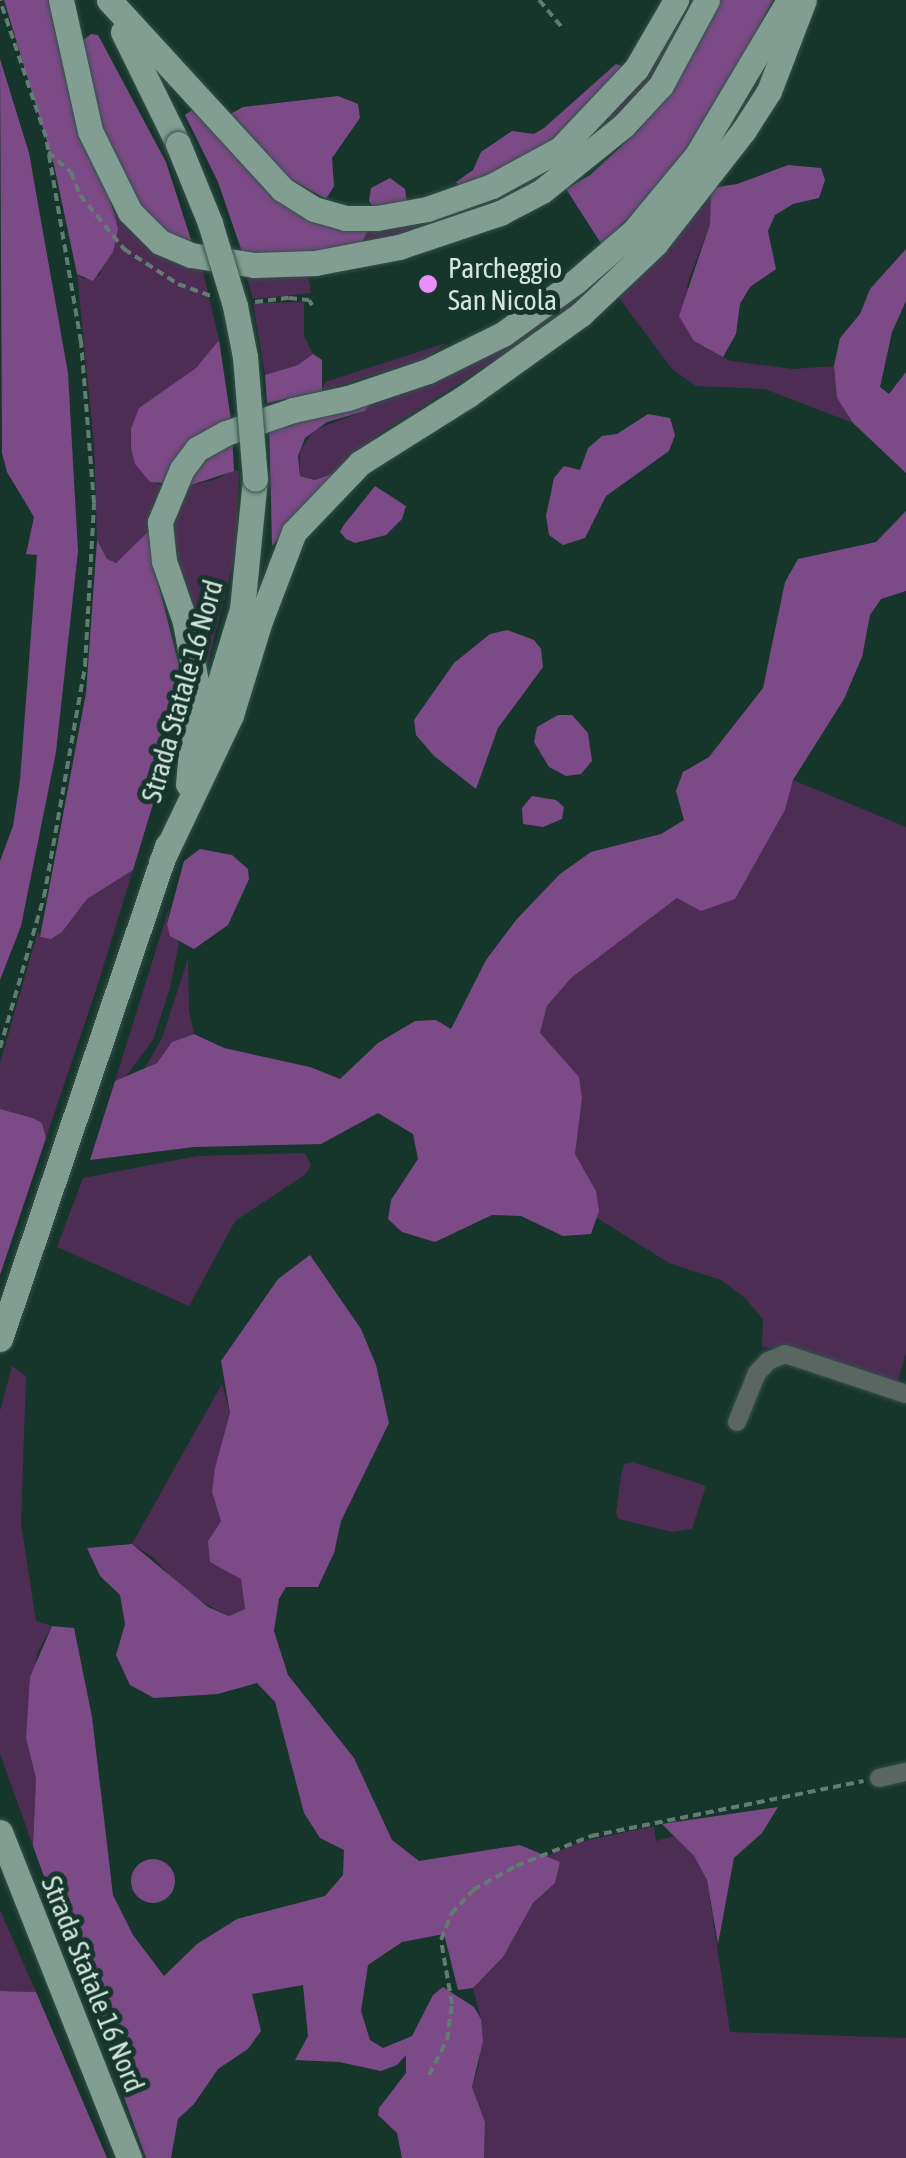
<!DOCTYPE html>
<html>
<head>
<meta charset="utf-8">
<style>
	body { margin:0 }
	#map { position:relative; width:906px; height:2158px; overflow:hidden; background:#16352b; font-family:"Asap Condensed",sans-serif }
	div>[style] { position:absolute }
	.green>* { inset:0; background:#4d2d54 }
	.forest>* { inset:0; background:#7d4a88 }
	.round { border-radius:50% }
	.path>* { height:4px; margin-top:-2px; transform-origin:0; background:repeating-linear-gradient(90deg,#627b73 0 8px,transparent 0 13px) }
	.roads { filter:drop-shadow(0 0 2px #345148) drop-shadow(0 0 2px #345148) }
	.street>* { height:18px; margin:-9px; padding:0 9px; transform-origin:9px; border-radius:9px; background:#596661 }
	.primary>* { height:25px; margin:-12.5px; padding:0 12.5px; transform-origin:12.5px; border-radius:12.5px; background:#829e93 }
	.bridges { filter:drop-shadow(0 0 2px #345148) drop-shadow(0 0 2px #345148) }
	.primary-bridge>* { height:25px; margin:-12.5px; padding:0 12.5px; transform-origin:12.5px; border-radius:12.5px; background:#829e93 }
	.dots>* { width:28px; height:28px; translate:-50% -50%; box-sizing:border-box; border:5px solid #16352b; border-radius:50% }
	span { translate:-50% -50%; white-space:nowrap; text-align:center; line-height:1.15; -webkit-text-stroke:10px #16352b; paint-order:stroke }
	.poi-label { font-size:28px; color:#d4e5df }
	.left { translate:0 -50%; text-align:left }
	.street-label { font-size:28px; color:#d4e5df }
</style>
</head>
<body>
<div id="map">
	<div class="green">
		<div style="clip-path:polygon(687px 0,699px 0,640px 99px,510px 201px,361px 246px,362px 225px,499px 194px)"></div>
		<div style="clip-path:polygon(751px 96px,668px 218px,561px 318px,381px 433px,334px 473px,315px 480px,300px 476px,300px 451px,314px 430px,365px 411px,372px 401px,473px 354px,702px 164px)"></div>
		<div style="clip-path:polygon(711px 188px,710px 224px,687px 285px,694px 341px,730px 361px,793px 369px,834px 366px,837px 398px,853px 423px,765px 389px,696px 386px,672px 369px,614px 291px)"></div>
		<div style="clip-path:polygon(115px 208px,201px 263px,219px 340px,196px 368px,139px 408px,150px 481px,161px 485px,151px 529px,134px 550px,115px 563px,107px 559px,97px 540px,94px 444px,77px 274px,84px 279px,100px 275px)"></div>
		<div style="clip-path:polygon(245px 271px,308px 274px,311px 293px,253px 299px)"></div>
		<div style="clip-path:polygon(304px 302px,304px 336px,313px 354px,298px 365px,265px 375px,253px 303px)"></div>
		<div style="clip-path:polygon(446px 343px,428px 358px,322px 391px,325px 382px)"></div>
		<div style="clip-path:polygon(232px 470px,239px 471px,236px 551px,201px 690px,168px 520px,188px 486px,217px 479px)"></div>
		<div style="clip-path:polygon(793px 780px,906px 827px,906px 1354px,896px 1387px,804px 1351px,762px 1347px,763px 1319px,745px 1298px,721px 1280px,669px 1263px,597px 1218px,596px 1191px,575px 1154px,576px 1131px,556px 1053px,540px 1033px,547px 1006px,571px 978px,648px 917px,678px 898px,735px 899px,785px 810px)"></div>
		<div style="clip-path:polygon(133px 870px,96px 990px,46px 1138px,42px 1123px,33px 1118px,0 1109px,0 1063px,38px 931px,41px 937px,62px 932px,87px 899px)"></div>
		<div style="clip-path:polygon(169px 908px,167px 924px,179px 943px,170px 988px,153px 1040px,126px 1076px,115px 1081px)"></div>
		<div style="clip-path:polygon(188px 959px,189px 1011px,194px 1034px,172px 1042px,157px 1063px,145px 1068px,162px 1038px)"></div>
		<div style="clip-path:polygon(305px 1153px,311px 1165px,306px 1174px,235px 1221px,189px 1306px,57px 1247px,83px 1178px,197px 1156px)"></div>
		<div style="clip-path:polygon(12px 1366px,26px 1376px,21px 1523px,36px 1621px,52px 1626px,37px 1653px,26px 1738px,36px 1779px,33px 1846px,0 1754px,0 1411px)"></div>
		<div style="clip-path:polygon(222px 1384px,230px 1413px,212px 1492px,221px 1521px,208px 1541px,241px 1579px,245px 1609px,229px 1616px,187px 1594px,154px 1558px,132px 1544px)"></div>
		<div style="clip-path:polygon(633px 1462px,706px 1486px,692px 1529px,672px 1532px,619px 1519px,616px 1513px,621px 1475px,624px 1464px)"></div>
		<div style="clip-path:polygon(654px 1826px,656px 1841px,674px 1836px,694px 1856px,707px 1880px,730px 2032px,906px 2038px,906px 2158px,484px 2158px,485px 2122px,472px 2087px,479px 2066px,481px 2019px,473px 1988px,503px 1957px,533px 1903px,555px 1883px,560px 1862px,547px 1856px,580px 1842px)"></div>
		<div style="clip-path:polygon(0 1910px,36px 1992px,0 1991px)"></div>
	</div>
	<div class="forest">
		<div style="clip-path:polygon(4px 0,58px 0,118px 229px,113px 252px,93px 281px,77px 274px,54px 165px)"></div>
		<div style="clip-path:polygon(721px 0,773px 0,692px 152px,602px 245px,566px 189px,590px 175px,638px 131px,668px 93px)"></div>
		<div style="clip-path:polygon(91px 34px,98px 35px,166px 162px,193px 246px,156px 229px,107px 156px,82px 41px)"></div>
		<div style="clip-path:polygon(0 59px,29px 153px,68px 373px,78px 551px,56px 752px,21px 926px,0 980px,0 861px,13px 826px,20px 780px,37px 555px,26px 554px,34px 517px,7px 472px,2px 453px)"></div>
		<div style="clip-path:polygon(616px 64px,622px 66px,620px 73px,536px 155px,461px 189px,456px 182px,473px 170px,481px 152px,512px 131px,534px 134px,544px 128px)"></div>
		<div style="clip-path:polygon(338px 96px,358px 104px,360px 118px,332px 158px,334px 186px,326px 199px,283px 175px,225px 117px,243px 107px)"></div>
		<div style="clip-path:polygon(192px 110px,201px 112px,222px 137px,362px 225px,367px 231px,361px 246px,313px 255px,242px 252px,218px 182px,185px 115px)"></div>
		<div style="clip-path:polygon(788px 165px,821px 168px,825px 180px,819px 198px,793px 204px,775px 215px,768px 231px,776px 269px,750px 287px,740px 304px,736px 334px,723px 357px,694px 341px,679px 316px,710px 224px,711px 188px,737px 184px)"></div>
		<div style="clip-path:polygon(390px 178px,405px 189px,407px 203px,376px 211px,369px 201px,371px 188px)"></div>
		<div style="clip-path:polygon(906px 249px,906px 301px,892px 332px,880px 387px,889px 394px,906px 372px,906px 473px,853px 423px,837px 398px,834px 366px,840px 338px,860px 314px,870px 289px)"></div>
		<div style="clip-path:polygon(219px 340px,231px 420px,164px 483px,150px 482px,135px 464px,131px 448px,131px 429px,139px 408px,196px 368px)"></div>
		<div style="clip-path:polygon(313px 354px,322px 360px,322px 391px,267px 403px,265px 375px,298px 365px)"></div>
		<div style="clip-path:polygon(372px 401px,365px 411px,327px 422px,305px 438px,298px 456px,300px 476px,315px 480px,334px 473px,272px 546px,269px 422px)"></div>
		<div style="clip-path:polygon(648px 414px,670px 418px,675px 435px,669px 451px,606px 496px,585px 538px,563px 545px,549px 535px,546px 516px,554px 478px,564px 466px,580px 470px,588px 448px,602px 436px,617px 434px)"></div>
		<div style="clip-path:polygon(232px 433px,234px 471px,188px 486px,181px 478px)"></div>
		<div style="clip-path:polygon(375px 486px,406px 506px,402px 519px,386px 535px,355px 543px,346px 539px,340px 532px,343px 526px)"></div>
		<div style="clip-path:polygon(906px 511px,906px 591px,881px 599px,870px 615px,862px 657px,844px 699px,793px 780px,785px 810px,735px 899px,701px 911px,677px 898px,571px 978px,547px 1006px,540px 1033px,579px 1077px,582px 1098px,575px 1154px,596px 1191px,599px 1211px,591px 1234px,563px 1236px,521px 1216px,492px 1215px,435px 1242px,402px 1232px,388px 1219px,391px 1200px,418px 1159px,413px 1134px,378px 1113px,321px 1144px,194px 1147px,90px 1160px,115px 1081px,157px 1063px,172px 1042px,194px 1034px,224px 1048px,310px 1067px,340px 1079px,378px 1043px,415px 1021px,436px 1020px,451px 1029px,486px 960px,516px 920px,560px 874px,591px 852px,661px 834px,684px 820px,676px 791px,683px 772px,709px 757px,763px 688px,785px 582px,798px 559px,876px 542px)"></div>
		<div style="clip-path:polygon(151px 529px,155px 571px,180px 669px,183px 705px,133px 870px,87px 899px,62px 932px,51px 939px,40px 937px,86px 693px,97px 540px,107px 559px,116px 563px)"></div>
		<div style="clip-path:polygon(507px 630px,534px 640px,541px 649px,543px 667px,498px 728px,476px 789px,434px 756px,416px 735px,414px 720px,454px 663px,490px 634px)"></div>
		<div style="clip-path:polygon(558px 715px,572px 715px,588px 733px,592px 761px,581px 774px,566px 776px,549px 767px,534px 742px,537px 727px)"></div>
		<div style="clip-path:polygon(532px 796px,556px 800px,564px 807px,562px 819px,543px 827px,523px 824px,522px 808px)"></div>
		<div style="clip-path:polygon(200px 849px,232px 855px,248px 869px,249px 879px,228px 925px,194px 949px,170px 936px,167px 924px,184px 861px)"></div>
		<div style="clip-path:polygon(0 1109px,33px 1118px,42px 1123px,46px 1138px,0 1275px)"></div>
		<div style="clip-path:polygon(310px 1255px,361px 1329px,376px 1365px,389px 1423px,341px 1521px,334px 1553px,318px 1587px,286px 1587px,279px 1599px,274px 1631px,288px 1675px,354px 1758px,392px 1840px,419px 1861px,520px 1845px,560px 1862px,555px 1883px,533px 1903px,503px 1957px,473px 1988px,458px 1990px,444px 1934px,402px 1942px,368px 1965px,361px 2011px,370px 2040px,383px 2048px,412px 2036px,433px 1995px,443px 1987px,474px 2007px,481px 2019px,483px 2041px,472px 2087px,485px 2122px,484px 2158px,402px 2158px,397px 2133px,378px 2115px,379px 2108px,406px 2073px,406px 2055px,397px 2065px,381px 2071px,339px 2062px,295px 2060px,308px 2036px,303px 1985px,252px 1994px,261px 2031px,248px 2049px,218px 2069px,194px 2104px,178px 2119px,171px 2158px,146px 2158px,33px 1846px,36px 1779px,26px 1738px,30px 1677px,52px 1626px,74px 1628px,92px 1717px,113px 1895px,133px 1935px,164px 1976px,197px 1944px,237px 1919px,325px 1896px,343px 1875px,344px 1850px,320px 1838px,304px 1813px,275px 1702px,257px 1683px,218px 1694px,154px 1698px,130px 1685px,116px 1655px,125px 1624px,120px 1595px,100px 1576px,87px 1548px,132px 1544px,208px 1607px,229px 1616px,245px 1609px,241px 1579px,210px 1562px,208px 1541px,221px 1521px,212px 1492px,215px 1468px,230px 1413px,221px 1361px,278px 1279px)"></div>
		<div style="clip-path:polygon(778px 1807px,762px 1833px,734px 1858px,718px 1944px,707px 1880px,694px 1856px,662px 1824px)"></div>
		<div class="round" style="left:131px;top:1859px;width:44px;height:44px"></div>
		<div style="clip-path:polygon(0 1991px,36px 1992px,107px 2158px,0 2158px)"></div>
	</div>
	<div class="path">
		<div style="left:539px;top:0;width:35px;rotate:50deg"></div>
		<div style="left:48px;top:152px;width:30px;rotate:41deg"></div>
		<div style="left:71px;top:172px;width:25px;rotate:69deg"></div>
		<div style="left:80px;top:195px;width:70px;rotate:50.8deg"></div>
		<div style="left:124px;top:249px;width:64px;rotate:32.9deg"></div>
		<div style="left:178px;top:284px;width:35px;rotate:20deg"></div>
		<div style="left:255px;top:302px;width:34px;rotate:-7deg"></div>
		<div style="left:289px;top:298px;width:20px;rotate:6deg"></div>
		<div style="left:309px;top:300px;width:6px;rotate:59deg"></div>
		<div style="left:0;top:1048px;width:157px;rotate:-73.8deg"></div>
		<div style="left:44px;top:897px;width:235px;rotate:-79.9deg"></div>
		<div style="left:85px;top:666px;width:163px;rotate:-86.8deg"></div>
		<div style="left:94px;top:503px;width:162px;rotate:-94.6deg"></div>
		<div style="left:81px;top:342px;width:208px;rotate:-99.7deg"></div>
		<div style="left:46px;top:137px;width:145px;rotate:-108.6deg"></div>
		<div style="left:429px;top:2075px;width:39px;rotate:-63deg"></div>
		<div style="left:447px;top:2040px;width:36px;rotate:-82deg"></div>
		<div style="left:452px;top:2004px;width:65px;rotate:-99.8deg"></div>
		<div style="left:441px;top:1940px;width:28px;rotate:-69deg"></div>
		<div style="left:451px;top:1914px;width:33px;rotate:-47deg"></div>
		<div style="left:473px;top:1890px;width:49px;rotate:-29.2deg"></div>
		<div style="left:516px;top:1866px;width:81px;rotate:-21.8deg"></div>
		<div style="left:591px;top:1836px;width:278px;rotate:-11.4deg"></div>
	</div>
	<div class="roads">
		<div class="street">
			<div style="left:737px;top:1422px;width:53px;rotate:-67.8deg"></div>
			<div style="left:757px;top:1373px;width:16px;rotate:-47deg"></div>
			<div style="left:768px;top:1361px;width:18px;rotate:-22deg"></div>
			<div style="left:785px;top:1354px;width:127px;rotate:18.3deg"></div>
			<div style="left:879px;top:1778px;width:28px;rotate:-13deg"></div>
		</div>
		<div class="primary">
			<div style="left:61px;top:0;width:134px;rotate:77.5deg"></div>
			<div style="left:90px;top:131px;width:90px;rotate:63.7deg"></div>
			<div style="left:130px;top:212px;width:42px;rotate:45deg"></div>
			<div style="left:160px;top:242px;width:34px;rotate:23deg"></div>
			<div style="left:191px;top:255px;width:64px;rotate:9deg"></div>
			<div style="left:254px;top:265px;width:61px;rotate:-1.9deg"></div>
			<div style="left:315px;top:263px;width:86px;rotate:-10.8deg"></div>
			<div style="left:399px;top:247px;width:107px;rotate:-18.6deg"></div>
			<div style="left:500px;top:213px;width:47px;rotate:-27.6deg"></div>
			<div style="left:542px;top:191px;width:105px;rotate:-38.8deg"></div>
			<div style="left:624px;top:125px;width:54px;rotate:-47.2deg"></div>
			<div style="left:661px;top:85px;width:97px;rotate:-61.6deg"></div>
			<div style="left:109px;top:0;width:256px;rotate:47.5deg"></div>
			<div style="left:282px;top:189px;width:38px;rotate:32deg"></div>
			<div style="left:314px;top:209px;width:32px;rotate:16deg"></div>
			<div style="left:345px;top:218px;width:32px"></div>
			<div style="left:377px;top:218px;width:51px;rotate:-10.2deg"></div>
			<div style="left:427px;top:209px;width:69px;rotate:-19.5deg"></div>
			<div style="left:492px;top:186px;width:77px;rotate:-28.6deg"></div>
			<div style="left:560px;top:149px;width:110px;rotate:-46.5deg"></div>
			<div style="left:636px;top:69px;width:80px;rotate:-59.9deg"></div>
			<div style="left:123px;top:32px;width:125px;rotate:63.8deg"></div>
			<div style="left:203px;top:737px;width:134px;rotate:-73.1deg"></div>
			<div style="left:242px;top:609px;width:131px;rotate:-84.3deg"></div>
			<div style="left:188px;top:784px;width:97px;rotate:-84.7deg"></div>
			<div style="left:197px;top:687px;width:66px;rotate:-100.5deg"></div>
			<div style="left:185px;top:622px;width:65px;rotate:-109deg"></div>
			<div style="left:164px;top:561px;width:39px;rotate:-96deg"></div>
			<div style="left:160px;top:522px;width:57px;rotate:-67.5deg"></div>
			<div style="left:182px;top:469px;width:25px;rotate:-53deg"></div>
			<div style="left:197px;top:449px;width:33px;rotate:-29deg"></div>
			<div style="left:226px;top:433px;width:71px;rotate:-18.9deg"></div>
			<div style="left:293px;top:410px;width:56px;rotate:-12.3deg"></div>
			<div style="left:348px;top:398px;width:84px;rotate:-18.6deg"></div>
			<div style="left:428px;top:371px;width:84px;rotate:-26.3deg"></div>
			<div style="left:503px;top:334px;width:89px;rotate:-35.8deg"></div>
			<div style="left:575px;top:282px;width:78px;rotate:-40.8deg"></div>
			<div style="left:634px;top:231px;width:99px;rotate:-50.3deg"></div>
			<div style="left:697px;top:155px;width:180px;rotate:-59.3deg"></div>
			<div style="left:161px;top:862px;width:163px;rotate:-64.5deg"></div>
			<div style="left:231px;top:715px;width:98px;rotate:-72.9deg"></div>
			<div style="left:260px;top:621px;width:95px;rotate:-69.1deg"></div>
			<div style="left:294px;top:532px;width:95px;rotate:-46.3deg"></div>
			<div style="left:360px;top:463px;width:128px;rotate:-32.2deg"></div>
			<div style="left:468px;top:395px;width:139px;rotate:-35.6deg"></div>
			<div style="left:581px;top:314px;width:102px;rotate:-43.4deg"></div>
			<div style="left:655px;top:244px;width:145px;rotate:-52deg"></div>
			<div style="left:744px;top:130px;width:46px;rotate:-57.3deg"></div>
			<div style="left:769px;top:91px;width:97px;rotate:-69deg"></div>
			<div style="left:0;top:1339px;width:521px;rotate:-71.29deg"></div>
			<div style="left:0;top:1832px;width:351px;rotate:68.4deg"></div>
		</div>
	</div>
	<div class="bridges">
		<div class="primary-bridge">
			<div style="left:178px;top:144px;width:85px;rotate:67.9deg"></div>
			<div style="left:210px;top:223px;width:87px;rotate:73.2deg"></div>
			<div style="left:235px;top:306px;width:52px;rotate:78.9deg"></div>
			<div style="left:245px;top:357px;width:122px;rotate:85.3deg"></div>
		</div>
	</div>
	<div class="dots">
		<div style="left:428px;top:284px;background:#ea8dfd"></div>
	</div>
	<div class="poi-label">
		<span class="left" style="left:448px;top:284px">Parcheggio<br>San Nicola</span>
	</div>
	<div class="street-label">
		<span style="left:182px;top:691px;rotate:-74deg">Strada Statale 16 Nord</span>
		<span style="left:93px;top:1984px;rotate:68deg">Strada Statale 16 Nord</span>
	</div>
</div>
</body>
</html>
